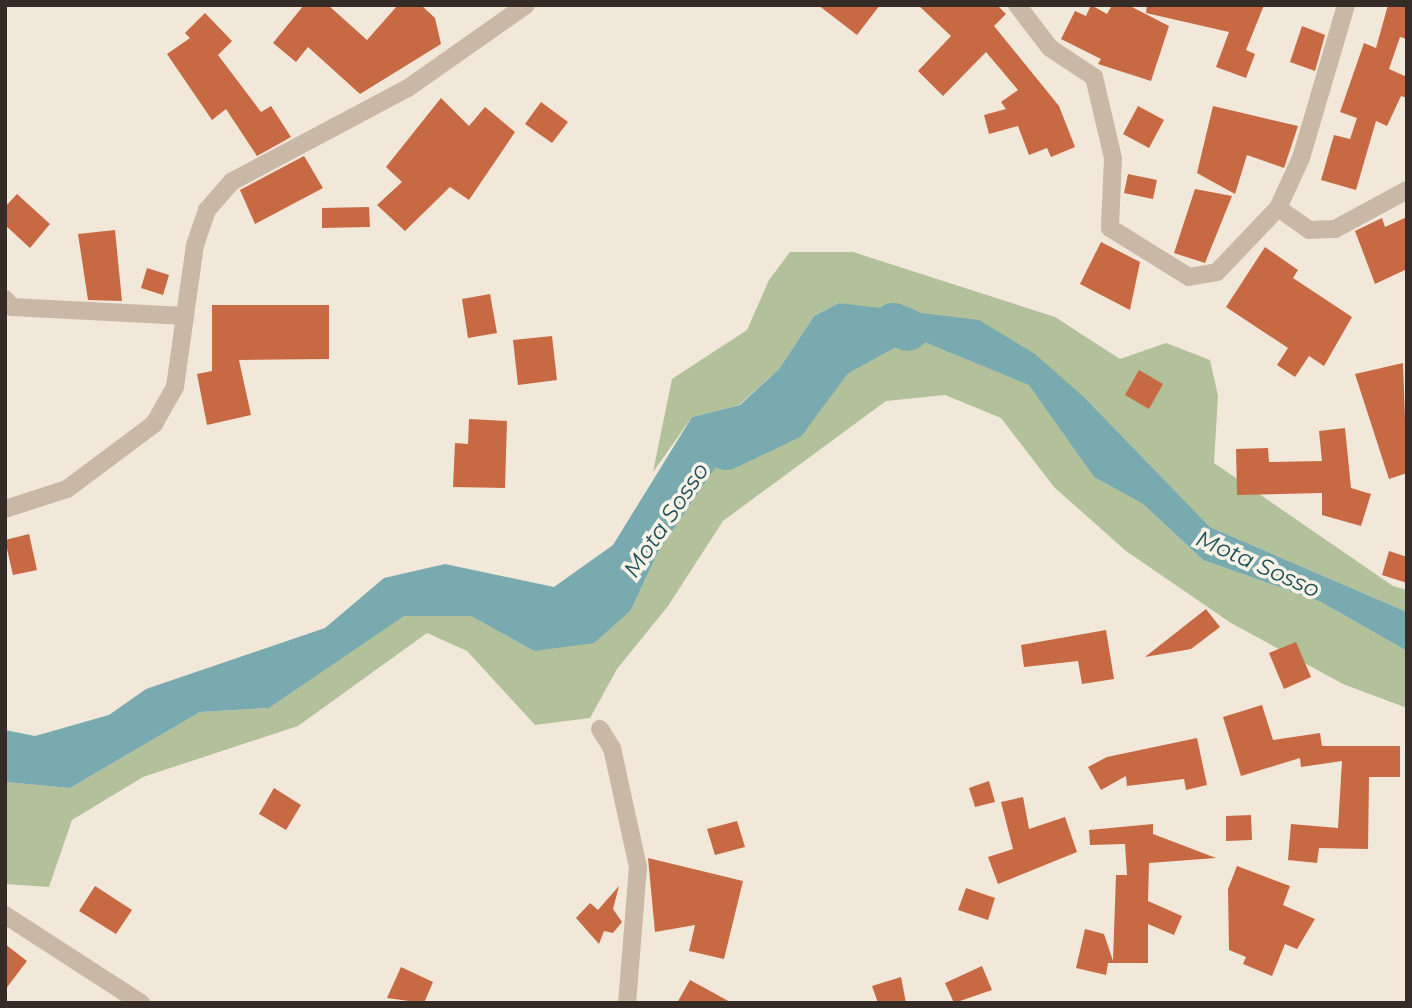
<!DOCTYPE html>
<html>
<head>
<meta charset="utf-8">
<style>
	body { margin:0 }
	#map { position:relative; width:1412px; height:1008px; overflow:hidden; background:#f2e8da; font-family:Montserrat,sans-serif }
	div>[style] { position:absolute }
	.green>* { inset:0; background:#b2c19a }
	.water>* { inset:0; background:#79aaaf }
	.river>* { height:42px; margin:-21px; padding:0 21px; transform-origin:21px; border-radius:21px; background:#79aaaf }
	.building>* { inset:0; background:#c76943 }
	.minor>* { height:18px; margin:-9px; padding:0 9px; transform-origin:9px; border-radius:9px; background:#cab8a6 }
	span { translate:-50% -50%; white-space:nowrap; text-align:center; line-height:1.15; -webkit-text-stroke:7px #f9f2e6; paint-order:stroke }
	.water-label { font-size:23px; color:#1c5158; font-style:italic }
	.frame { position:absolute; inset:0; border:7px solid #362c27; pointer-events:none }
</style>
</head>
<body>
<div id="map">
	<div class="green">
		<div style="clip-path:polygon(790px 252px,853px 252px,1055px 317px,1120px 359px,1166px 343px,1210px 360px,1218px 396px,1214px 463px,1393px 586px,1407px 590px,1407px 612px,1210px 527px,1086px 399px,897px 312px,839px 303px,814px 316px,779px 369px,739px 405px,692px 417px,653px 472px,672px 379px,747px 330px,769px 280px)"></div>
		<div style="clip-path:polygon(919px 340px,1030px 385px,1094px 477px,1143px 504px,1203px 560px,1321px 602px,1407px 651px,1407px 708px,1343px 684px,1231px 623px,1126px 551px,1054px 487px,1001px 418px,945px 395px,886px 401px,723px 521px,668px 606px,617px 669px,590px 718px,535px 725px,467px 651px,427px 633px,298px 726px,143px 777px,72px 820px,49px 887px,5px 884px,5px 782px,70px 788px,200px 712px,269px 708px,403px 616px,471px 616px,534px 651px,631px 610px,658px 552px,718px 464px,768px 441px,802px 380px,839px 344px)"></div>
	</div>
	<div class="water">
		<div style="clip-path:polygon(839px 303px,979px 320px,1035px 354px,1086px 399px,1210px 527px,1407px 612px,1407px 651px,1321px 602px,1203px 560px,1143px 504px,1094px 477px,1029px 385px,919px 340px,839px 344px,802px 380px,768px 441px,718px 464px,658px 552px,631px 610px,594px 643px,534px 651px,471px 616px,404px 616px,269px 708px,200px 712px,70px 788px,5px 782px,5px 730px,35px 736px,109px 715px,146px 689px,325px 628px,384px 578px,445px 564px,554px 587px,613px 545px,692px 417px,740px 405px,779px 369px,814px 316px)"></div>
	</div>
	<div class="river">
		<div style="left:726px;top:449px;width:68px;rotate:-25.4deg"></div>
		<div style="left:787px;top:420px;width:79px;rotate:-53.3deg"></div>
		<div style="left:834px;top:357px;width:68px;rotate:-28.8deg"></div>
		<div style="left:894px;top:324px;width:15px;rotate:23deg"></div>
	</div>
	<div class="building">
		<div style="clip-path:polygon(304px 5px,328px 5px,367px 40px,398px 5px,421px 5px,435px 18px,441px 44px,360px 94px,308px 47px,296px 62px,273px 43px)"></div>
		<div style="clip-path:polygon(818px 5px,880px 5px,857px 35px)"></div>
		<div style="clip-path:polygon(918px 5px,997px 5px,1006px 14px,994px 26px,1059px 106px,1075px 147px,1051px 157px,1047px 148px,1029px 155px,1018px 126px,989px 134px,984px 115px,1006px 109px,1001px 102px,1018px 90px,986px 52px,943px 96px,918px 71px,951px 36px)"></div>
		<div style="clip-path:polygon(1091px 5px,1107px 14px,1112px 5px,1128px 5px,1169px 26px,1151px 81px,1098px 64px,1101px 59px,1061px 39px,1075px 11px,1086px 16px)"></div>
		<div style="clip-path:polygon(1147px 5px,1264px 5px,1246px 50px,1255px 54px,1246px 78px,1216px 67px,1229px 32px,1146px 13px)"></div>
		<div style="clip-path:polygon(1388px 5px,1407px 5px,1407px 39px,1400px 37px,1389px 69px,1407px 77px,1407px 98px,1401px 96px,1387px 126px,1376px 121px,1356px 190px,1321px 180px,1334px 135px,1350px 139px,1357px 118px,1340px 112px,1364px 43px,1376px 48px)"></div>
		<div style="clip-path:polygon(205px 13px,232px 41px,218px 55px,261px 112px,271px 106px,291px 137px,257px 156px,226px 109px,212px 120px,167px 54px,190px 38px,185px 33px)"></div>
		<div style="clip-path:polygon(1302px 26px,1325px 35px,1315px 71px,1290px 62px)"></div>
		<div style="clip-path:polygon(441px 98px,469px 126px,485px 107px,515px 132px,469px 200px,450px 187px,405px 231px,377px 205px,402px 182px,386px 167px)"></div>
		<div style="clip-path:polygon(541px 102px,568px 122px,552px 143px,525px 124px)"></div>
		<div style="clip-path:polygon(1138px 106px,1164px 120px,1149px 148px,1123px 134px)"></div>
		<div style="clip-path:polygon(1213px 106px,1298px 126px,1284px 168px,1247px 155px,1235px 194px,1197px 173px)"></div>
		<div style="clip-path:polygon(304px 156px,323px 188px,255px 224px,240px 190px)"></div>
		<div style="clip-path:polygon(1128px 174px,1157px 180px,1153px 199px,1124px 193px)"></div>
		<div style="clip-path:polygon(1195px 189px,1232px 196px,1205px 263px,1174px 253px)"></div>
		<div style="clip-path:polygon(17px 194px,50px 224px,30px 248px,5px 225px,5px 207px)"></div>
		<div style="clip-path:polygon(369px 207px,370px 227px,322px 228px,322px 208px)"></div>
		<div style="clip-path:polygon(1407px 217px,1407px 269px,1375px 284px,1355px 231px,1382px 218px,1385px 227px)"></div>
		<div style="clip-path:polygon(115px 230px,122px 301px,88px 300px,78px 234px)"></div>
		<div style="clip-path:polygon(1101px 242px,1140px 262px,1130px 310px,1080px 284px)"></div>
		<div style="clip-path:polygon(1265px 247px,1298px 270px,1293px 278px,1352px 317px,1324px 366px,1309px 356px,1295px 377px,1277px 365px,1288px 348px,1226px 307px)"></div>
		<div style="clip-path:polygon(147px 268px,169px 275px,163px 295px,141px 288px)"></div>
		<div style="clip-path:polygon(490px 294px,497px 333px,468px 338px,462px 299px)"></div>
		<div style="clip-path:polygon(212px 305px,329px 305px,329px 359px,239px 360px,251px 415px,207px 425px,197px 374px,212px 371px)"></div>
		<div style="clip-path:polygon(552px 336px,557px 380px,518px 385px,513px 340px)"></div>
		<div style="clip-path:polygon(1403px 363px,1407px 473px,1389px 479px,1355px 374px)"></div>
		<div style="clip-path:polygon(1139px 370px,1163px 384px,1149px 409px,1125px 395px)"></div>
		<div style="clip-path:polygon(469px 419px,507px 421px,505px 488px,453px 487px,455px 443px,468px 444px)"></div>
		<div style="clip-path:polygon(1345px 428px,1351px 488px,1371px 494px,1361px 526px,1322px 515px,1322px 493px,1237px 495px,1236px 449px,1268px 448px,1269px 462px,1322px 461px,1319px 431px)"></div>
		<div style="clip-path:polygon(29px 534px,37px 570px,13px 575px,5px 540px)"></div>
		<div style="clip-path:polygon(1389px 551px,1407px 557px,1407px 583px,1382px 575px)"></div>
		<div style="clip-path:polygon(1206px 609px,1220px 627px,1191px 649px,1145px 657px)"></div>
		<div style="clip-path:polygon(1106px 630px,1114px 679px,1082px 684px,1078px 661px,1024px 667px,1021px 645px)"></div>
		<div style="clip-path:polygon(1296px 642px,1311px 677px,1284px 689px,1269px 653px)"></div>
		<div style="clip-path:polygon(1262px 705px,1273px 740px,1320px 733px,1322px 746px,1400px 746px,1400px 777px,1369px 777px,1368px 849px,1319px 848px,1317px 863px,1288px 860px,1291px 824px,1338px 828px,1342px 761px,1301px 767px,1300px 758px,1241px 776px,1223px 717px)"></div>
		<div style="clip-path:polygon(1197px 738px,1207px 785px,1186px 790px,1184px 779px,1127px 786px,1126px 776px,1101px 790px,1088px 767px,1107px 757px)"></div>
		<div style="clip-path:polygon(989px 781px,995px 802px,975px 807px,969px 788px)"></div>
		<div style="clip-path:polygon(274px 788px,301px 805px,286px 830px,259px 814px)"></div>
		<div style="clip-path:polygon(1023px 797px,1029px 829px,1065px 817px,1077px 852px,998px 884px,988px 857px,1013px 849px,1001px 802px)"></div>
		<div style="clip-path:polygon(1251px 815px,1252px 840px,1226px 841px,1226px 816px)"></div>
		<div style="clip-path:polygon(737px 821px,745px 847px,715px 855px,707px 829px)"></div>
		<div style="clip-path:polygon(1153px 824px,1153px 834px,1216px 858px,1149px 863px,1148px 901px,1182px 916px,1174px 935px,1148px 924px,1148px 963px,1108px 963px,1106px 975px,1076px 968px,1085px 929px,1104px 934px,1113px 961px,1116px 875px,1127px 875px,1125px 844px,1090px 845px,1089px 830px)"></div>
		<div style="clip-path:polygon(648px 858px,743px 881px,724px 959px,689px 951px,695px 925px,655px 932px)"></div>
		<div style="clip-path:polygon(1237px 866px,1290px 886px,1283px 905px,1315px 919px,1297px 949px,1285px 944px,1272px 976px,1243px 964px,1246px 957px,1229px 950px,1228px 889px)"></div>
		<div style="clip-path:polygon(95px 886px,132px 910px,116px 934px,79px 911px)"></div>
		<div style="clip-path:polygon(619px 886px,613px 909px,622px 922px,613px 933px,604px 931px,599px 944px,576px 918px,590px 903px,598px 910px)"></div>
		<div style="clip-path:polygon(966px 888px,995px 898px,988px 920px,958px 910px)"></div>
		<div style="clip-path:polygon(5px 944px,27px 961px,5px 990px)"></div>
		<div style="clip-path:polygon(982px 966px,992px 990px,954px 1003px,945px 983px)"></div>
		<div style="clip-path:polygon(401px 967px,433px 982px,424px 1003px,387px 998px)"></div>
		<div style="clip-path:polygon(901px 977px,906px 1003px,878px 1003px,872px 986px)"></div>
		<div style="clip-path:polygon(690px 980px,732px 1003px,677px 1003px)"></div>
	</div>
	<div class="minor">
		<div style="left:1017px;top:5px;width:54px;rotate:52.5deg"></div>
		<div style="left:1050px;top:48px;width:53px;rotate:33.4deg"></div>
		<div style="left:1094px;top:77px;width:83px;rotate:76.8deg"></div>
		<div style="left:1113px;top:158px;width:70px;rotate:92.5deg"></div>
		<div style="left:1110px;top:228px;width:93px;rotate:31.8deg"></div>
		<div style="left:1189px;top:277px;width:28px;rotate:-10deg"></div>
		<div style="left:1217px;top:272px;width:88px;rotate:-46.4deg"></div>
		<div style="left:1278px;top:208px;width:38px;rotate:35deg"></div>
		<div style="left:1309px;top:230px;width:26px;rotate:-2deg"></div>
		<div style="left:1335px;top:229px;width:82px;rotate:-28.4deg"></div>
		<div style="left:1278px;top:208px;width:55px;rotate:-65.3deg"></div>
		<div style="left:1301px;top:158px;width:159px;rotate:-73.6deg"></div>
		<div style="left:5px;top:299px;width:11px;rotate:49deg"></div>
		<div style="left:12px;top:307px;width:173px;rotate:3deg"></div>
		<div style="left:5px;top:509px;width:65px;rotate:-17.9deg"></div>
		<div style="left:67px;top:489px;width:109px;rotate:-36.8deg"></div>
		<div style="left:154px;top:424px;width:43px;rotate:-60.4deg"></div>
		<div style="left:175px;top:387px;width:143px;rotate:-82deg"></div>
		<div style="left:195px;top:245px;width:37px;rotate:-71deg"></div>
		<div style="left:207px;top:210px;width:37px;rotate:-49deg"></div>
		<div style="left:231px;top:182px;width:200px;rotate:-28deg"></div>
		<div style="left:408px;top:88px;width:144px;rotate:-35.1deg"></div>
		<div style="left:600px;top:729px;width:22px;rotate:58deg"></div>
		<div style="left:612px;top:748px;width:122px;rotate:77.7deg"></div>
		<div style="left:638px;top:867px;width:136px;rotate:94.6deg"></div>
		<div style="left:5px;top:915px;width:162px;rotate:32.9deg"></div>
	</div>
	<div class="water-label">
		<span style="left:666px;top:520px;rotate:-56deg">Mota Sosso</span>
		<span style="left:1258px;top:564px;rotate:24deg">Mota Sosso</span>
	</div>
	<div class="frame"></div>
</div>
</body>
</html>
